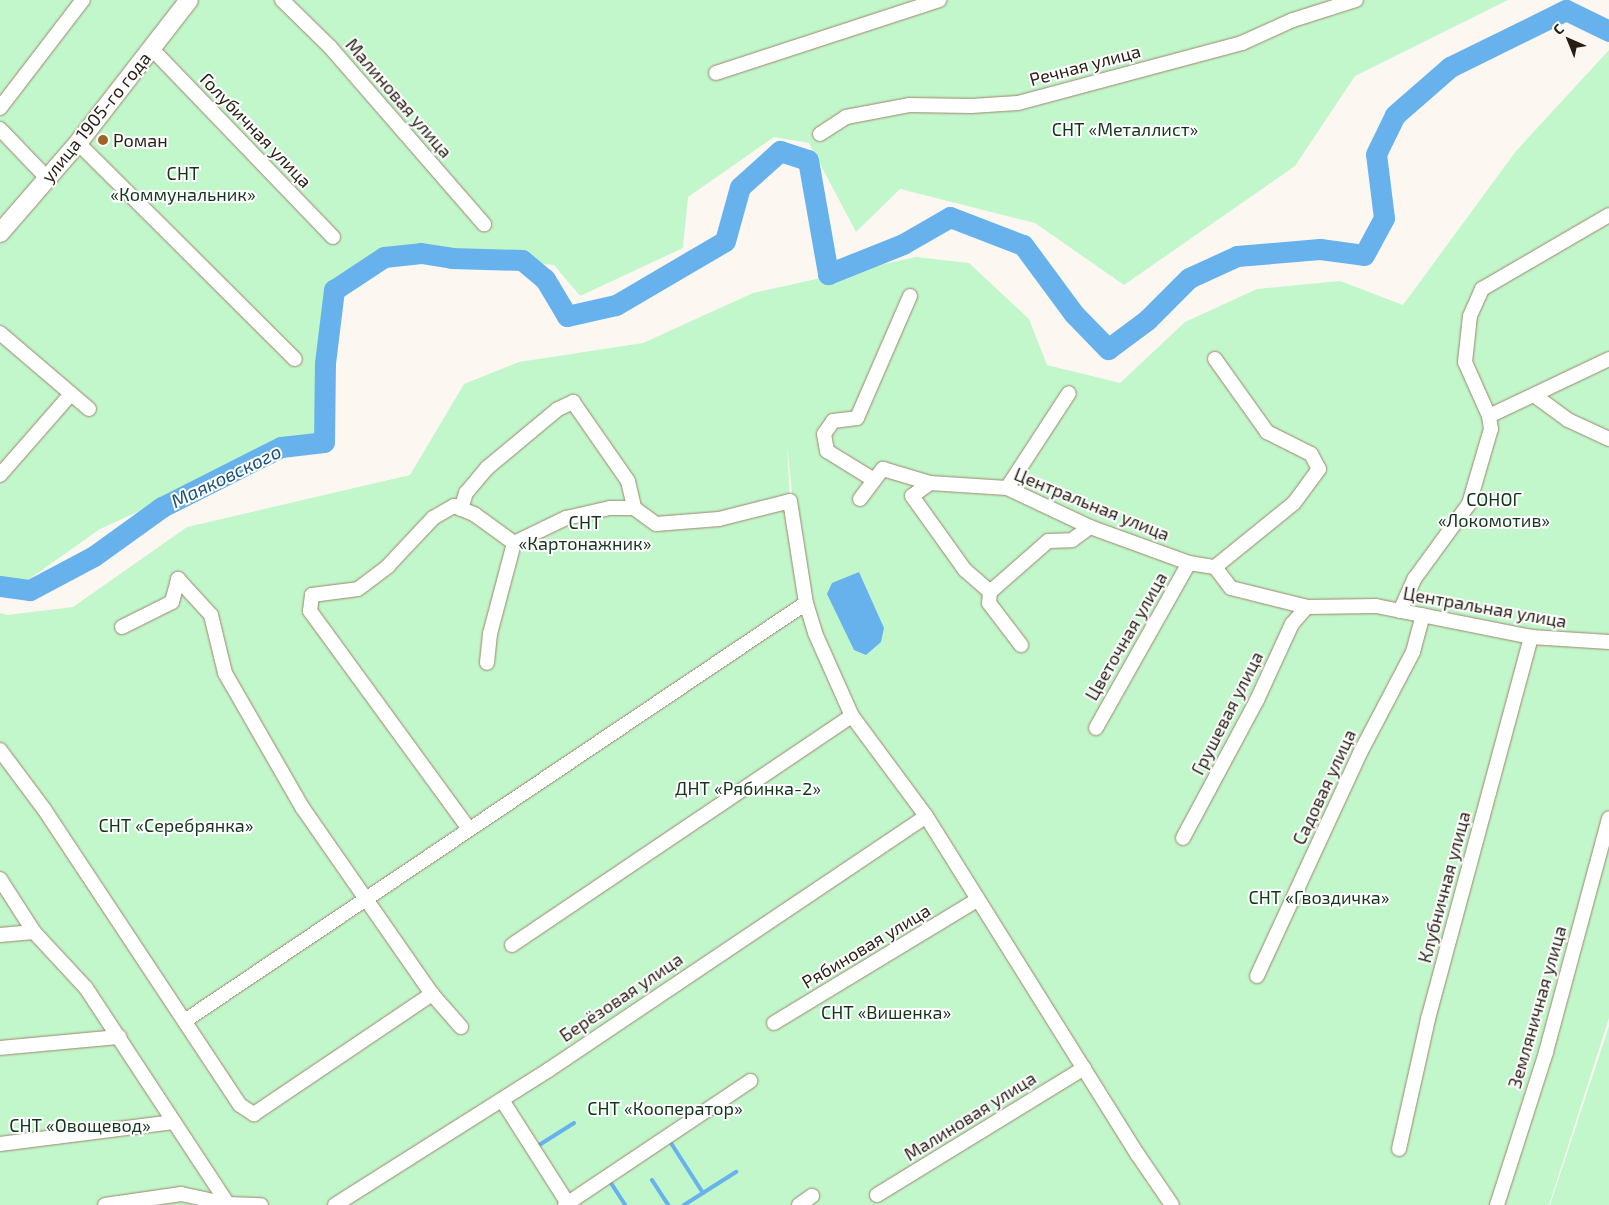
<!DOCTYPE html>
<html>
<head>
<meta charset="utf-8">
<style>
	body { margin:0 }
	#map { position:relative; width:1609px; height:1205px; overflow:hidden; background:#fdf7f2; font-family:"Exo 2",sans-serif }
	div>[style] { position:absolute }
	.green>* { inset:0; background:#c1f7cb }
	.water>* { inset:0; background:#67b2ed }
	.stream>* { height:4px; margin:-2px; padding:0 2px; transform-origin:2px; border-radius:2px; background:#67b2ed }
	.river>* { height:21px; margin:-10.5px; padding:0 10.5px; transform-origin:10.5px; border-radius:10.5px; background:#67b2ed }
	.roads { filter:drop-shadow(0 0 1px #9f856d) drop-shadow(0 0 1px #9f856d) }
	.minor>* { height:14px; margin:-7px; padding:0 7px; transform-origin:7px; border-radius:7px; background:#fff }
	.tertiary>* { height:18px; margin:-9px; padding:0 9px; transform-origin:9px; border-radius:9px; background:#fff }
	.dots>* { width:14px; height:14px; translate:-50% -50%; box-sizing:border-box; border:2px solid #fff; border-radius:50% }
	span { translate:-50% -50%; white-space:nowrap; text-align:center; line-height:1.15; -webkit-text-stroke:4px #fff; paint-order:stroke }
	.street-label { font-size:18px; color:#281e14 }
	.park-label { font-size:18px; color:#14351d }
	.poi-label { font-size:18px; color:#281e14 }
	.left { translate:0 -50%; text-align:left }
	.water-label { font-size:19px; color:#1b5279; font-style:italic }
	.north { position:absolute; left:1544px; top:15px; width:50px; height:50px; -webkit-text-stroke:4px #fff; paint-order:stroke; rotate:316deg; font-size:14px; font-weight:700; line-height:20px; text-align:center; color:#281e14 }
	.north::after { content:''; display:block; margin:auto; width:18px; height:22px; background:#281e14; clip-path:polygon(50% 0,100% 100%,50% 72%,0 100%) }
</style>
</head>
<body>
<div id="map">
	<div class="green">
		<div style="clip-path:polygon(0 0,1508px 0,1355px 76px,1295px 166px,1124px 285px,1035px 223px,900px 189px,856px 232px,809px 143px,774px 137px,688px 197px,683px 248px,580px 296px,554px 265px,421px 253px,384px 257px,334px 290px,324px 442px,278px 448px,100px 529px,25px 582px,0 577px)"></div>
		<div style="clip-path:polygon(evenodd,1609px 50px,1609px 1018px,1549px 1205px,0 1205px,0 613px,7px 615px,73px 607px,187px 527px,410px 475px,464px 384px,519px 362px,643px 343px,753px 293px,916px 257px,969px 263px,1029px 319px,1047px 365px,1120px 383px,1185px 322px,1257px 289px,1340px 281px,1403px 305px,1516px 151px,1609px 50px,787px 445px,797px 541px,790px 501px,787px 445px)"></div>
		<div style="clip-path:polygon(1609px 1026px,1609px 1205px,1550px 1205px)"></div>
	</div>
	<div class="water">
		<div style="clip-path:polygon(859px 572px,884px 628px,881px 642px,866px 655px,854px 650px,827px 594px,832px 583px)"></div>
	</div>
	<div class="stream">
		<div style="left:669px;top:1140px;width:63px;rotate:57.3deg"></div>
		<div style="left:536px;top:1147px;width:45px;rotate:-32.3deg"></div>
		<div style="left:609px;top:1180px;width:30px;rotate:57deg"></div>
		<div style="left:652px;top:1180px;width:30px;rotate:57deg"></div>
		<div style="left:684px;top:1205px;width:62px;rotate:-32.4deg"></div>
	</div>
	<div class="river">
		<div style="left:0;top:586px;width:30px;rotate:8deg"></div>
		<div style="left:30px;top:590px;width:72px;rotate:-28deg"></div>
		<div style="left:94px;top:556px;width:84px;rotate:-35.8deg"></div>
		<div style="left:162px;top:507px;width:133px;rotate:-26.8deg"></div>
		<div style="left:281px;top:447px;width:43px;rotate:-6.6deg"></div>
		<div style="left:324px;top:442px;width:79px;rotate:-89.3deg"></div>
		<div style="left:325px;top:363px;width:74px;rotate:-83deg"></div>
		<div style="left:334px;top:290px;width:60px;rotate:-33.4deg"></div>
		<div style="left:384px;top:257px;width:37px;rotate:-6deg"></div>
		<div style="left:421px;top:253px;width:30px;rotate:9deg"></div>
		<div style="left:451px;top:258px;width:71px;rotate:1.6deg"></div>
		<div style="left:522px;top:260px;width:30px;rotate:40deg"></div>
		<div style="left:545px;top:279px;width:43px;rotate:59.3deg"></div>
		<div style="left:567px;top:316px;width:50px;rotate:-12.7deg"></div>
		<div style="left:616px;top:305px;width:126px;rotate:-30.4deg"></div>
		<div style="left:725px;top:241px;width:56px;rotate:-74.5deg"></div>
		<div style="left:740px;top:187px;width:54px;rotate:-42deg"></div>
		<div style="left:780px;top:151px;width:29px;rotate:18deg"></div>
		<div style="left:808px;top:160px;width:116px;rotate:80deg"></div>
		<div style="left:828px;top:274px;width:81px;rotate:-21.8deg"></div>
		<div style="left:903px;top:244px;width:54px;rotate:-29.9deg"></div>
		<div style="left:950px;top:217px;width:78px;rotate:21deg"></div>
		<div style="left:1023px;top:245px;width:86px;rotate:53.5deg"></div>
		<div style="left:1074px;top:314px;width:49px;rotate:45.8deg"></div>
		<div style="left:1108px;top:349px;width:49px;rotate:-36.6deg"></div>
		<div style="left:1147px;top:320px;width:59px;rotate:-45deg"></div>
		<div style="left:1189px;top:278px;width:53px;rotate:-24.6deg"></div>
		<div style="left:1237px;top:256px;width:83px;rotate:-4.8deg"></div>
		<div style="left:1320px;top:249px;width:44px;rotate:7.8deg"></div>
		<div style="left:1364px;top:255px;width:42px;rotate:-61.6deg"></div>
		<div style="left:1384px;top:218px;width:64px;rotate:-97.1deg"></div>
		<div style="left:1376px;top:154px;width:43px;rotate:-64deg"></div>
		<div style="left:1395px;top:115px;width:73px;rotate:-41.1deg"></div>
		<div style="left:1450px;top:67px;width:129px;rotate:-26.2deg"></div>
		<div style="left:1566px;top:10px;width:48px;rotate:26deg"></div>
	</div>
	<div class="roads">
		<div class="minor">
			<div style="left:282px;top:0;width:67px;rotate:44.4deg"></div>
			<div style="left:330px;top:47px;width:235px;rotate:49deg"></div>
			<div style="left:152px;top:49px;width:261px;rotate:46.1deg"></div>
			<div style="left:716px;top:73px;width:235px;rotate:-18.1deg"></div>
			<div style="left:0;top:108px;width:136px;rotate:-52.5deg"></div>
			<div style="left:0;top:129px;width:68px;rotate:46.2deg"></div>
			<div style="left:820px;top:134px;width:31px;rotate:-33deg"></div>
			<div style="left:846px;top:117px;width:64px;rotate:-10.8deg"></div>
			<div style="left:909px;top:105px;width:62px;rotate:0.9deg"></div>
			<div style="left:971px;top:106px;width:47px;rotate:-3.7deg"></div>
			<div style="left:1018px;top:103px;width:232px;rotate:-15deg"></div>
			<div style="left:1242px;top:43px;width:56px;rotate:-24.3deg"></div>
			<div style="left:1293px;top:20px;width:66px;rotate:-17.6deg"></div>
			<div style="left:78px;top:143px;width:306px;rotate:44.9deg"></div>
			<div style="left:0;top:333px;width:117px;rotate:40.5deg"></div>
			<div style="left:1215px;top:359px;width:90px;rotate:54.5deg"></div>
			<div style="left:1267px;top:432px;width:49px;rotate:26.6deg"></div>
			<div style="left:1311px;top:454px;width:17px;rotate:62deg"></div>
			<div style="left:1319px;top:469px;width:42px;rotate:126.3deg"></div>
			<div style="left:1294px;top:503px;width:102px;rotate:141deg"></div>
			<div style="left:1534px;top:395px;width:42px;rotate:36.3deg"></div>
			<div style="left:1568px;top:420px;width:45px;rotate:24.9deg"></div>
			<div style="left:1489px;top:416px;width:133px;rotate:-25.4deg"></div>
			<div style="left:0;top:475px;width:108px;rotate:-48.8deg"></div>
			<div style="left:874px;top:480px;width:55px;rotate:-148.3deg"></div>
			<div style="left:827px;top:451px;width:17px;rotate:-100deg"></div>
			<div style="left:824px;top:434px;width:16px;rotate:-55deg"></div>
			<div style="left:833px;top:421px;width:24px;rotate:-7deg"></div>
			<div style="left:857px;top:418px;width:133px;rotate:-66.5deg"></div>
			<div style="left:930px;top:483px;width:22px;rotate:144deg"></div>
			<div style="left:912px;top:496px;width:91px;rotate:54.4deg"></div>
			<div style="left:965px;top:570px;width:33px;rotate:41deg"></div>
			<div style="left:990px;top:592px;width:77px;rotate:-41.3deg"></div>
			<div style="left:1048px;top:541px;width:24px;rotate:-2deg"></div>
			<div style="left:1072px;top:540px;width:22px;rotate:-36deg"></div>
			<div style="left:1007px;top:488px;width:113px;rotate:-56.9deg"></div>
			<div style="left:860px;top:499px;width:38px;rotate:-53deg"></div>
			<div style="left:883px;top:469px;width:49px;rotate:16.6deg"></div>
			<div style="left:930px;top:483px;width:77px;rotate:3.7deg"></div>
			<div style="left:1007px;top:488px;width:92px;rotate:25.2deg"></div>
			<div style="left:1090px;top:527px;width:105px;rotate:20deg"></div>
			<div style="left:1189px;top:563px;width:26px;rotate:9deg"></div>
			<div style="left:1215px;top:567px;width:26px;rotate:53deg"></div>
			<div style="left:1231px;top:588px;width:78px;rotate:14deg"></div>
			<div style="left:1307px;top:607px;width:69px;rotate:-0.8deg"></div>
			<div style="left:1376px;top:606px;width:158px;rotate:11.3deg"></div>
			<div style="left:1531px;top:637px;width:78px;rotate:3.7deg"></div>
			<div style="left:461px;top:509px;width:17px;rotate:-73deg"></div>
			<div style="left:466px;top:493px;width:33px;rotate:-50deg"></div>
			<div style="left:487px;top:468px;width:92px;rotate:-39.7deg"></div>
			<div style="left:558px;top:409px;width:17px;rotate:-25deg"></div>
			<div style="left:573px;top:402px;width:96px;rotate:55.2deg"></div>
			<div style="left:628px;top:481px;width:28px;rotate:77deg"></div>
			<div style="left:514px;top:543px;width:58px;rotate:-25.7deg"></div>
			<div style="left:566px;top:518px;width:45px;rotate:-12.8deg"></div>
			<div style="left:610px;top:508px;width:24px"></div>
			<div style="left:634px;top:508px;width:27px;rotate:36deg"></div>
			<div style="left:656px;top:524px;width:63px;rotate:-4.5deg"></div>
			<div style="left:719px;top:519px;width:73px;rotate:-14.2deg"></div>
			<div style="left:790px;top:501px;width:103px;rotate:81.1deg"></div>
			<div style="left:806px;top:603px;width:31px;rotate:73deg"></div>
			<div style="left:815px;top:633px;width:91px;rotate:66deg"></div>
			<div style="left:852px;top:716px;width:124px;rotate:53.5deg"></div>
			<div style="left:926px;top:816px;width:400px;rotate:58deg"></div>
			<div style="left:1138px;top:1155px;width:60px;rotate:55.8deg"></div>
			<div style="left:990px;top:592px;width:11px;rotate:95deg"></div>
			<div style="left:989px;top:603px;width:53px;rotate:52.7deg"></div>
			<div style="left:1400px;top:611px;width:36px;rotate:-66deg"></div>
			<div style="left:1415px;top:578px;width:92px;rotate:-53.9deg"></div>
			<div style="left:1469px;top:504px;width:78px;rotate:-73.7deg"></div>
			<div style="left:1491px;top:429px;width:13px;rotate:-99deg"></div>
			<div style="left:1489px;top:416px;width:59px;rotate:-114deg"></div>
			<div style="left:1465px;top:362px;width:46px;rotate:-83.8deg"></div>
			<div style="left:1470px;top:316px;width:30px;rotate:-66deg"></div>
			<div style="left:1482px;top:289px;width:147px;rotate:-30.2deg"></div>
			<div style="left:122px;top:627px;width:56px;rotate:-26.6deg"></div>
			<div style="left:172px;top:602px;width:24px;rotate:-75deg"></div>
			<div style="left:178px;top:579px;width:49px;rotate:47.5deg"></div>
			<div style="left:211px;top:615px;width:60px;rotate:76.4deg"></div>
			<div style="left:225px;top:673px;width:155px;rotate:60.1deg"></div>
			<div style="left:302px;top:807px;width:228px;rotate:55.2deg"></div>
			<div style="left:432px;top:994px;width:44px;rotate:48.7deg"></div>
			<div style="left:1096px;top:728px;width:189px;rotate:-60.6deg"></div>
			<div style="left:0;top:750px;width:74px;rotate:53.3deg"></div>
			<div style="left:44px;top:809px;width:355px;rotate:56.5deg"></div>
			<div style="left:240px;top:1105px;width:17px;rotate:33deg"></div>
			<div style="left:254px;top:1114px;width:215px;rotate:-34deg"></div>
			<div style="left:469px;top:829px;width:270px;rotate:-126.1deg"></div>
			<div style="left:310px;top:611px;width:16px;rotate:-83deg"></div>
			<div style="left:312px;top:595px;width:46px;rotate:-7.4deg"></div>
			<div style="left:358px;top:589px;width:38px;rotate:-37deg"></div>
			<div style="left:388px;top:566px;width:66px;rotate:-46.8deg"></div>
			<div style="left:433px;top:518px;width:24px;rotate:-30deg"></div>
			<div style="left:454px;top:506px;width:22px;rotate:22deg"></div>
			<div style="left:474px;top:514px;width:49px;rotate:35.9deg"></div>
			<div style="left:514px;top:543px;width:94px;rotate:104.8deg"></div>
			<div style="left:490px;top:634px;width:29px;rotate:96deg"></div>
			<div style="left:1183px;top:838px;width:157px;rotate:-61.8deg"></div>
			<div style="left:1257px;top:700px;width:84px;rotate:-65.3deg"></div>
			<div style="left:1292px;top:624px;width:23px;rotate:-49deg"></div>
			<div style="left:0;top:879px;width:63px;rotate:57.3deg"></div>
			<div style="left:34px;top:932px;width:76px;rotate:47.1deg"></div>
			<div style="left:86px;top:988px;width:258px;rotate:56.7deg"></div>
			<div style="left:0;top:935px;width:34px;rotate:-5deg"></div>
			<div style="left:512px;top:945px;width:410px;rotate:-34deg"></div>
			<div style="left:1257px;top:976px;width:246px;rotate:-65.2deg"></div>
			<div style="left:1360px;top:753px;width:114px;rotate:-62.3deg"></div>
			<div style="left:1413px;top:652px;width:38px;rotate:-75deg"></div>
			<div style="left:186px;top:1020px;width:747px;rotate:-33.92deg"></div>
			<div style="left:774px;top:1023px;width:237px;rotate:-31.2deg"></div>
			<div style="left:0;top:1048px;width:120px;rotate:-5.3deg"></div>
			<div style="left:502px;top:1100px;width:125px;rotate:57.5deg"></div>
			<div style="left:0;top:1144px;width:175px;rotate:-7.2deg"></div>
			<div style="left:1399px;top:1149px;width:133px;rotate:-77.4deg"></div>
			<div style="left:1428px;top:1019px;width:396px;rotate:-74.9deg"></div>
			<div style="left:877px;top:1195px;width:243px;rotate:-31.5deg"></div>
			<div style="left:105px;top:1205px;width:77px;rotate:-8.2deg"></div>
			<div style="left:181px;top:1194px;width:48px;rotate:12deg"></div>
			<div style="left:228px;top:1204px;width:33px;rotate:2deg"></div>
			<div style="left:335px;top:1205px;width:254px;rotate:-32.3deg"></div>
			<div style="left:550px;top:1069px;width:453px;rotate:-33.9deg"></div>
			<div style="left:565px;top:1205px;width:223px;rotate:-33.8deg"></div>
			<div style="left:799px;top:1205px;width:16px;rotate:-35deg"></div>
			<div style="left:1497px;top:1205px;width:161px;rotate:-72.2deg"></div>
			<div style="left:1546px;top:1052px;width:242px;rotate:-74.9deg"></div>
		</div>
		<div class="tertiary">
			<div style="left:0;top:233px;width:119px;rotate:-49.1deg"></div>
			<div style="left:78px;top:143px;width:181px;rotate:-52.2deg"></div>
		</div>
	</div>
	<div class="dots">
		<div style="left:103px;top:140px;background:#9f6325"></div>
	</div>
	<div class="street-label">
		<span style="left:1085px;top:65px;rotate:-15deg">Речная улица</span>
		<span style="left:399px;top:98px;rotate:49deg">Малиновая улица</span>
		<span style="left:96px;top:117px;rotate:-51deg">улица 1905-го года</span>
		<span style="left:256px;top:130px;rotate:46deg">Голубичная улица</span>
		<span style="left:1092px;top:504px;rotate:22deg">Центральная улица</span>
		<span style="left:1485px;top:607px;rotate:10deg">Центральная улица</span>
		<span style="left:1126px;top:636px;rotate:-60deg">Цветочная улица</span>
		<span style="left:1227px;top:713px;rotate:-63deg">Грушевая улица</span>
		<span style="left:1324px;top:787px;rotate:-65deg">Садовая улица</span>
		<span style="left:1444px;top:887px;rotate:-75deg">Клубничная улица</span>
		<span style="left:866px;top:946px;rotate:-31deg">Рябиновая улица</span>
		<span style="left:621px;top:997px;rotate:-34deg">Берёзовая улица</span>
		<span style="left:1537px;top:1007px;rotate:-74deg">Земляничная улица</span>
		<span style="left:970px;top:1116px;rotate:-32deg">Малиновая улица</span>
	</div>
	<div class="park-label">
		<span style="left:1125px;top:129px">СНТ «Металлист»</span>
		<span style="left:183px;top:184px">СНТ<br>«Коммунальник»</span>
		<span style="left:1494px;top:510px">СОНОГ<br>«Локомотив»</span>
		<span style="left:585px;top:533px">СНТ<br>«Картонажник»</span>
		<span style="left:748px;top:788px">ДНТ «Рябинка-2»</span>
		<span style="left:176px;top:825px">СНТ «Серебрянка»</span>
		<span style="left:1319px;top:897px">СНТ «Гвоздичка»</span>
		<span style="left:886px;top:1012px">СНТ «Вишенка»</span>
		<span style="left:665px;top:1108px">СНТ «Кооператор»</span>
		<span style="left:80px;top:1125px">СНТ «Овощевод»</span>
	</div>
	<div class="poi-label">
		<span class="left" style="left:113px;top:140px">Роман</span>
	</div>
	<div class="water-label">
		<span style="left:226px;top:476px;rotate:-26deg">Маяковского</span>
	</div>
	<div class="north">С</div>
</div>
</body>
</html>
